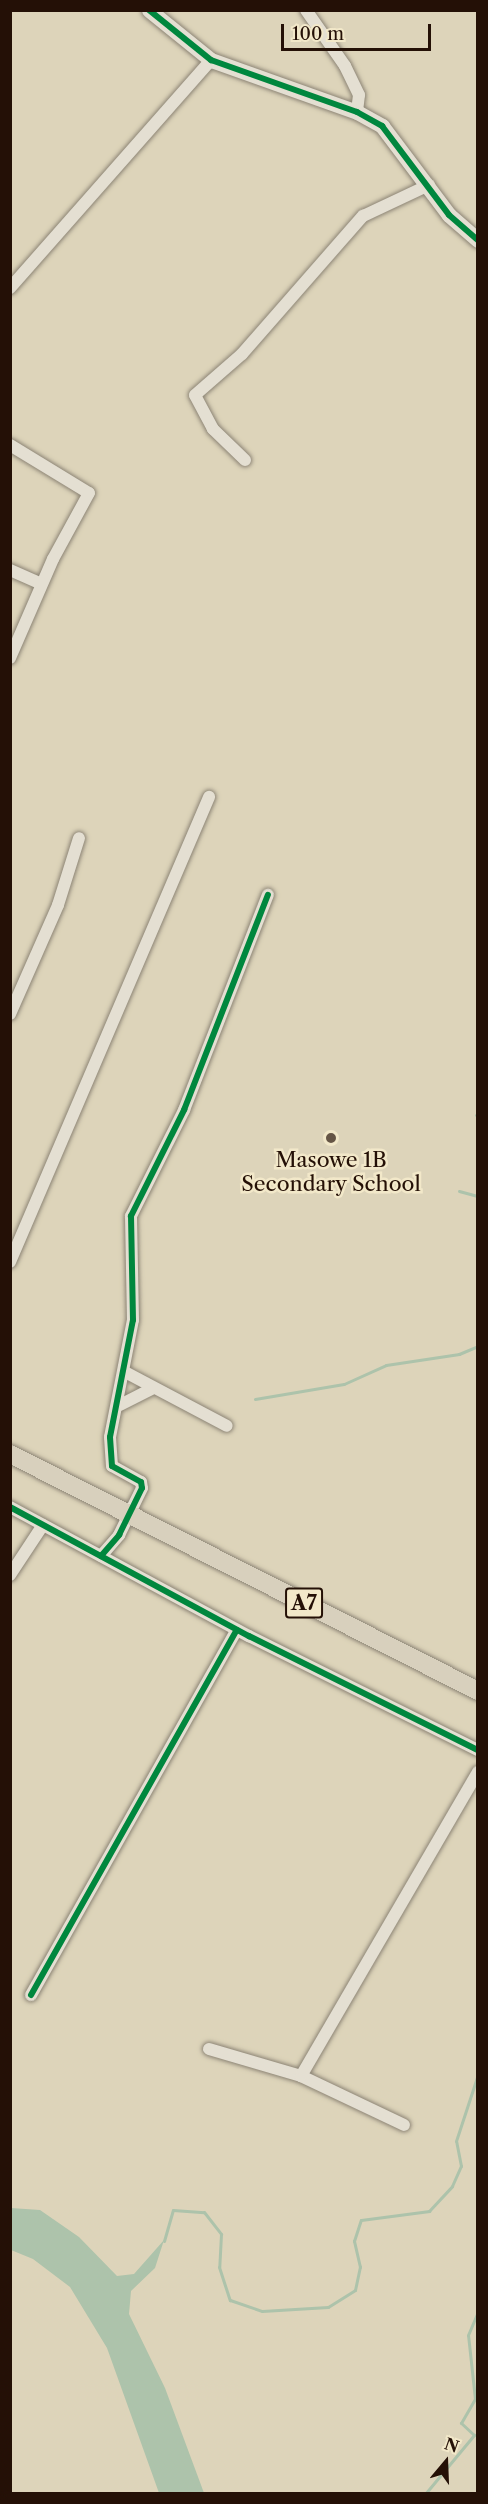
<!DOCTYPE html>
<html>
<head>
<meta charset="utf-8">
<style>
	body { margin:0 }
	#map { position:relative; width:488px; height:2504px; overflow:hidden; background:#ddd4ba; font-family:"Libre Caslon Text",serif }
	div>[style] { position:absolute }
	.water>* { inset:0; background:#adc3ab }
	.stream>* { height:3px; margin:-1.5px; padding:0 1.5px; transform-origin:1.5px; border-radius:1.5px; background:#adc3ab }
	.roads { filter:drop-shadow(0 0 2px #8c8475) drop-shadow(0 0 2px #8c8475) }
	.minor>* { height:12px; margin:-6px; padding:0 6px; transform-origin:6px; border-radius:6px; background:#e4dfd2 }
	.tertiary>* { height:15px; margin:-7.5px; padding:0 7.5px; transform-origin:7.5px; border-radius:7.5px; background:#e4dfd2 }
	.primary>* { height:18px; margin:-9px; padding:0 9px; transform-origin:9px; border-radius:9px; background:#d8d0bd }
	.cycleway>* { height:6px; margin:-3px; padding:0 3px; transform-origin:3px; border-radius:3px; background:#00873e }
	.dots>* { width:16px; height:16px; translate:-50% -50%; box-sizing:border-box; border:3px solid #f2e8c9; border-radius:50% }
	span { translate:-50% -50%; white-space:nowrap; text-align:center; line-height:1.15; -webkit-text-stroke:5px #f2e8c9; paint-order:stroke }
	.shield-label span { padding:2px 4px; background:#f2e8c9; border:2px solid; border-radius:4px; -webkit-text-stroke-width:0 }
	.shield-label { font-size:20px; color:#241006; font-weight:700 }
	.poi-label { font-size:21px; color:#241006 }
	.frame { position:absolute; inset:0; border:12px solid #241006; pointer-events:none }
	.north { position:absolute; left:416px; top:2432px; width:60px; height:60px; -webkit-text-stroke:4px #f2e8c9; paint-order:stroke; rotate:19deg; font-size:16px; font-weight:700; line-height:24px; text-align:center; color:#241006 }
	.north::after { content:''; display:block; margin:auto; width:21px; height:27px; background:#241006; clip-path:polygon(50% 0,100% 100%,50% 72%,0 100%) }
	.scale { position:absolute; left:281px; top:24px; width:150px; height:27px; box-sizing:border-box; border:3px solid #241006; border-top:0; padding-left:8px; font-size:18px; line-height:21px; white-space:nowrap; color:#241006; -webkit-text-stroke:4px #f2e8c9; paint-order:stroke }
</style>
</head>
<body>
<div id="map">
	<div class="water">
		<div style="clip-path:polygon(11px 2208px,40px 2210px,79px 2237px,117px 2276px,134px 2274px,164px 2240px,155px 2268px,131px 2291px,129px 2314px,165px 2388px,204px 2493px,159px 2493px,107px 2348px,70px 2287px,33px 2259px,11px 2250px)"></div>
	</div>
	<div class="stream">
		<div style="left:476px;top:1115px;width:2px;rotate:27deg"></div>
		<div style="left:459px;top:1191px;width:20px;rotate:15deg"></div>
		<div style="left:255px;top:1399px;width:90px;rotate:-9.6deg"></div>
		<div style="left:344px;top:1384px;width:46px;rotate:-24.3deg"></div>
		<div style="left:386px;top:1365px;width:74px;rotate:-8.6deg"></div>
		<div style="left:459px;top:1354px;width:21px;rotate:-23deg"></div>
		<div style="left:164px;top:2241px;width:32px;rotate:-74deg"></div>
		<div style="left:173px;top:2210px;width:31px;rotate:4deg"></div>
		<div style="left:204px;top:2212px;width:28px;rotate:52deg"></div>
		<div style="left:221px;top:2234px;width:33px;rotate:93deg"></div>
		<div style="left:219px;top:2267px;width:35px;rotate:72deg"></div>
		<div style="left:230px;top:2300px;width:34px;rotate:19deg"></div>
		<div style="left:262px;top:2311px;width:66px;rotate:-3.5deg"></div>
		<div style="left:328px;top:2307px;width:32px;rotate:-32deg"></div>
		<div style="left:355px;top:2290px;width:24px;rotate:-78deg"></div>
		<div style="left:360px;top:2267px;width:27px;rotate:-103deg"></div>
		<div style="left:354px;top:2241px;width:22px;rotate:-72deg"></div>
		<div style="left:361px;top:2220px;width:69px;rotate:-7.5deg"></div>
		<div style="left:429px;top:2211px;width:34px;rotate:-47deg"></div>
		<div style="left:452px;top:2186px;width:22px;rotate:-66deg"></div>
		<div style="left:461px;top:2166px;width:25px;rotate:-101deg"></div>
		<div style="left:456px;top:2141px;width:71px;rotate:-71.8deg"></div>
		<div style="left:425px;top:2494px;width:77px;rotate:-50.3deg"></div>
		<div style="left:474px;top:2435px;width:18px;rotate:-137deg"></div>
		<div style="left:461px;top:2423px;width:28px;rotate:-60deg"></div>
		<div style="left:475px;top:2399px;width:64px;rotate:-96.2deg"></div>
		<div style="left:468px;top:2335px;width:25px;rotate:-67deg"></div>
	</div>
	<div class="roads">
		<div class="minor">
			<div style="left:306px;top:10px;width:68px;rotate:55.1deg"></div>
			<div style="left:345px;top:66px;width:32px;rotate:64deg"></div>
			<div style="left:359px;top:95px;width:17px;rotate:97deg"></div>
			<div style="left:10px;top:288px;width:304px;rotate:-48.6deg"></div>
			<div style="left:10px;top:445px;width:92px;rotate:31.3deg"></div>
			<div style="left:89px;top:493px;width:75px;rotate:118.6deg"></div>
			<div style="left:53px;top:559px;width:108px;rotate:113.5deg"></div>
			<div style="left:245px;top:460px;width:45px;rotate:-135.9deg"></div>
			<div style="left:213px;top:429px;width:38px;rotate:-118deg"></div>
			<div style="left:195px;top:395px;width:62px;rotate:-41.1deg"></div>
			<div style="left:242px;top:354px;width:184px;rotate:-48.8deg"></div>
			<div style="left:363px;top:216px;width:73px;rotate:-25.2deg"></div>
			<div style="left:10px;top:570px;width:34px;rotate:24deg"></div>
			<div style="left:10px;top:1014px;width:119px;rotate:-66.2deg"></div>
			<div style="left:58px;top:905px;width:70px;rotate:-72.6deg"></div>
			<div style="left:10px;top:1262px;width:506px;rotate:-66.83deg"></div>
			<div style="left:125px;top:1372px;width:115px;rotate:27.9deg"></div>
			<div style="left:120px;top:1405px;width:35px;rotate:-27deg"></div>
			<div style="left:10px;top:1507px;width:272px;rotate:28.4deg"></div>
			<div style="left:249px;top:1636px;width:256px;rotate:26.5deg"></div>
			<div style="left:101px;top:1556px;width:28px;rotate:-49deg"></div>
			<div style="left:119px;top:1535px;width:52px;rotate:-63.9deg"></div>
			<div style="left:142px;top:1488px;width:6px;rotate:-99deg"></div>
			<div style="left:141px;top:1482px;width:33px;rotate:-151deg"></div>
			<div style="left:112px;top:1466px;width:29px;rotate:-94deg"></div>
			<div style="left:110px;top:1437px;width:119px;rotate:-78.9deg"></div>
			<div style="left:133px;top:1320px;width:104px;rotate:-91.1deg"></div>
			<div style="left:131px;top:1216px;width:119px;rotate:-63.4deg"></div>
			<div style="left:184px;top:1110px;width:231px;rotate:-68.7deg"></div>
			<div style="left:10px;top:1575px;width:60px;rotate:-56.6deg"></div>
			<div style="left:31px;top:1995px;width:419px;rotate:-60.6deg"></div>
			<div style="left:209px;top:2049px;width:96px;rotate:16.4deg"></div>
			<div style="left:301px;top:2076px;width:114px;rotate:25.4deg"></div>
			<div style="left:301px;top:2076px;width:352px;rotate:-59.8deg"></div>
		</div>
		<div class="tertiary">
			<div style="left:149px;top:10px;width:80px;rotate:38.9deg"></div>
			<div style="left:211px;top:60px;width:155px;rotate:19.6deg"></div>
			<div style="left:357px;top:112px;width:29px;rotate:29deg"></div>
			<div style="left:382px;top:126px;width:111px;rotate:53deg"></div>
			<div style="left:449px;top:215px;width:38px;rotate:41deg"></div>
		</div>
		<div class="primary">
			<div style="left:10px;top:1454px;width:525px;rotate:26.86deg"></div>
		</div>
	</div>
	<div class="cycleway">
		<div style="left:149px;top:10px;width:80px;rotate:38.9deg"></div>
		<div style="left:211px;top:60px;width:155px;rotate:19.6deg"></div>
		<div style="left:357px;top:112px;width:29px;rotate:29deg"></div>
		<div style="left:382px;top:126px;width:111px;rotate:53deg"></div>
		<div style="left:449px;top:215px;width:38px;rotate:41deg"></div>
		<div style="left:10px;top:1507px;width:272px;rotate:28.4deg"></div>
		<div style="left:249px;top:1636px;width:256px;rotate:26.5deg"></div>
		<div style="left:101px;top:1556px;width:28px;rotate:-49deg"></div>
		<div style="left:119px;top:1535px;width:52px;rotate:-63.9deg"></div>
		<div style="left:142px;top:1488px;width:6px;rotate:-99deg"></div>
		<div style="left:141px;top:1482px;width:33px;rotate:-151deg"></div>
		<div style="left:112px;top:1466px;width:29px;rotate:-94deg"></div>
		<div style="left:110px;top:1437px;width:119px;rotate:-78.9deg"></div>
		<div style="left:133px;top:1320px;width:104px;rotate:-91.1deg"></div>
		<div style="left:131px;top:1216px;width:119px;rotate:-63.4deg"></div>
		<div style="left:184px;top:1110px;width:231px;rotate:-68.7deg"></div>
		<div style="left:31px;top:1995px;width:419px;rotate:-60.6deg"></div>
	</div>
	<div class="dots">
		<div style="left:331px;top:1138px;background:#655545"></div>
	</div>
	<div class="shield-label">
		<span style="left:304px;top:1603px">A7</span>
	</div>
	<div class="poi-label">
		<span style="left:331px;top:1172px">Masowe 1B<br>Secondary School</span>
	</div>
	<div class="frame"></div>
	<div class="north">N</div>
	<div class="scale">100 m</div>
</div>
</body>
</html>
